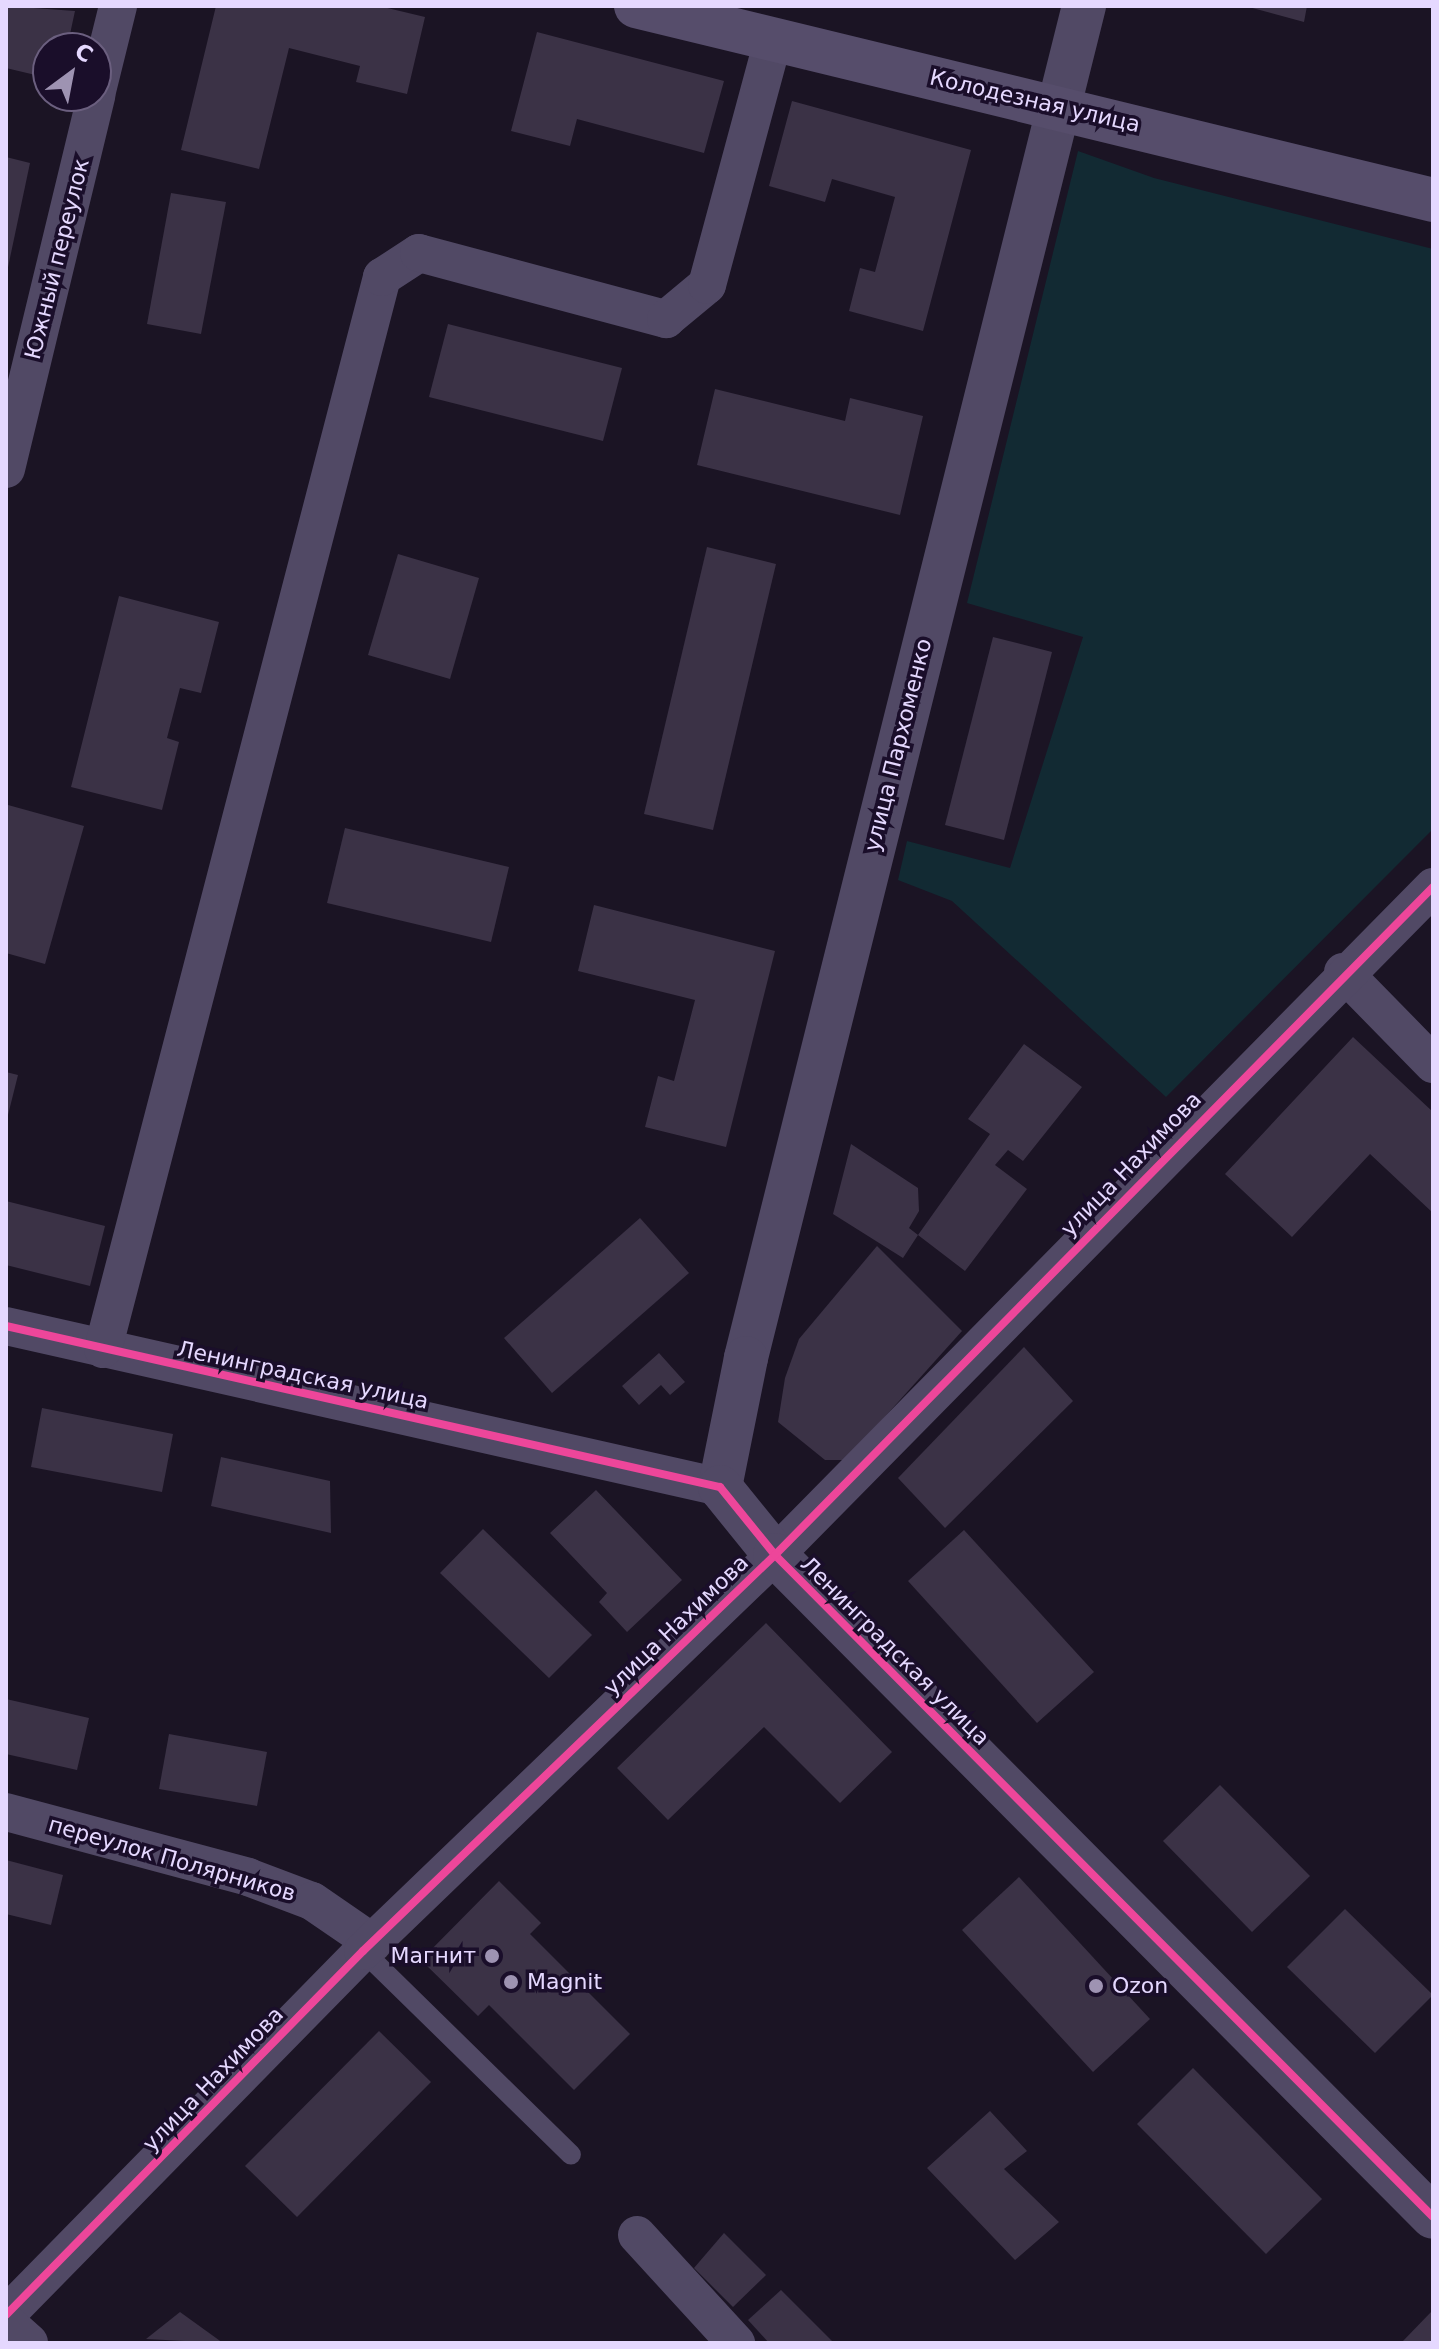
<!DOCTYPE html>
<html>
<head>
<meta charset="utf-8">
<style>
	body { margin:0 }
	#map { position:relative; width:1439px; height:2349px; overflow:hidden; background:#1b1424; font-family:"DejaVu Sans",sans-serif }
	div>[style] { position:absolute }
	.green>* { inset:0; background:#122a33 }
	.building>* { inset:0; background:#3b3246 }
	.service>* { height:20px; margin:-10px; padding:0 10px; transform-origin:10px; border-radius:10px; background:#514965 }
	.minor>* { height:38px; margin:-19px; padding:0 19px; transform-origin:19px; border-radius:19px; background:#514965 }
	.tertiary>* { height:44px; margin:-22px; padding:0 22px; transform-origin:22px; border-radius:22px; background:#514965 }
	.secondary>* { height:44px; margin:-22px; padding:0 22px; transform-origin:22px; border-radius:22px; background:#564d6b }
	.cycleway>* { height:8px; margin:-4px; padding:0 4px; transform-origin:4px; border-radius:4px; background:#ed469a }
	.dots>* { width:22px; height:22px; translate:-50% -50%; box-sizing:border-box; border:4px solid #1a0e2a; border-radius:50% }
	span { translate:-50% -50%; white-space:nowrap; text-align:center; line-height:1.15; -webkit-text-stroke:7px #1a0e2a; paint-order:stroke }
	.street-label { font-size:22px; color:#e5d8ff }
	.poi-label { font-size:22px; color:#e5d8ff }
	.right { translate:-100% -50%; text-align:right }
	.left { translate:0 -50%; text-align:left }
	.frame { position:absolute; inset:0; border:8px solid #e5d8ff; pointer-events:none }
	.north { position:absolute; left:32px; top:32px; width:80px; height:80px; box-sizing:border-box; background:#1a0e2a; border:2px solid #6b5f7f; border-radius:50%; rotate:32deg; font-size:22px; font-weight:700; line-height:32px; text-align:center; color:#e5d8ff }
	.north::after { content:''; display:block; margin:auto; width:28px; height:36px; background:#9e93b2; clip-path:polygon(50% 0,100% 100%,50% 72%,0 100%) }
</style>
</head>
<body>
<div id="map">
	<div class="green">
		<div style="clip-path:polygon(1078px 151px,1154px 178px,1433px 249px,1433px 829px,1166px 1097px,952px 901px,898px 880px,907px 841px,1010px 868px,1083px 637px,967px 603px)"></div>
	</div>
	<div class="building">
		<div style="clip-path:polygon(6px 6px,75px 11px,67px 48px,48px 48px,48px 78px,6px 68px)"></div>
		<div style="clip-path:polygon(216px 6px,379px 6px,425px 17px,407px 94px,356px 82px,360px 66px,289px 48px,259px 169px,181px 150px)"></div>
		<div style="clip-path:polygon(1245px 6px,1307px 6px,1304px 22px)"></div>
		<div style="clip-path:polygon(537px 32px,724px 81px,704px 153px,577px 119px,570px 146px,511px 131px)"></div>
		<div style="clip-path:polygon(792px 101px,971px 150px,923px 331px,849px 311px,860px 268px,875px 272px,895px 197px,832px 179px,825px 202px,769px 186px)"></div>
		<div style="clip-path:polygon(6px 157px,30px 163px,7px 272px,6px 272px)"></div>
		<div style="clip-path:polygon(171px 193px,226px 202px,201px 334px,147px 324px)"></div>
		<div style="clip-path:polygon(448px 324px,622px 368px,603px 441px,429px 397px)"></div>
		<div style="clip-path:polygon(715px 389px,845px 421px,850px 398px,923px 416px,900px 515px,697px 465px)"></div>
		<div style="clip-path:polygon(707px 547px,776px 564px,713px 830px,644px 814px)"></div>
		<div style="clip-path:polygon(398px 554px,479px 578px,450px 679px,368px 655px)"></div>
		<div style="clip-path:polygon(119px 596px,219px 622px,201px 693px,180px 688px,167px 738px,179px 742px,162px 810px,71px 787px)"></div>
		<div style="clip-path:polygon(993px 637px,1052px 652px,1004px 840px,945px 825px)"></div>
		<div style="clip-path:polygon(8px 805px,84px 826px,45px 964px,6px 953px)"></div>
		<div style="clip-path:polygon(345px 828px,509px 867px,491px 942px,327px 903px)"></div>
		<div style="clip-path:polygon(594px 905px,775px 951px,726px 1147px,645px 1127px,658px 1076px,674px 1081px,695px 1000px,578px 971px)"></div>
		<div style="clip-path:polygon(1353px 1037px,1433px 1112px,1433px 1213px,1370px 1154px,1292px 1237px,1225px 1174px)"></div>
		<div style="clip-path:polygon(1024px 1044px,1082px 1087px,1023px 1161px,1008px 1150px,995px 1165px,1027px 1189px,965px 1271px,918px 1235px,990px 1134px,968px 1119px)"></div>
		<div style="clip-path:polygon(6px 1072px,18px 1075px,7px 1119px,6px 1119px)"></div>
		<div style="clip-path:polygon(851px 1144px,918px 1188px,919px 1211px,909px 1228px,918px 1235px,903px 1258px,833px 1214px)"></div>
		<div style="clip-path:polygon(6px 1201px,105px 1226px,90px 1286px,6px 1265px)"></div>
		<div style="clip-path:polygon(640px 1218px,689px 1273px,552px 1393px,504px 1338px)"></div>
		<div style="clip-path:polygon(877px 1246px,962px 1331px,846px 1460px,825px 1460px,778px 1422px,785px 1378px,799px 1339px)"></div>
		<div style="clip-path:polygon(1024px 1347px,1073px 1401px,945px 1528px,898px 1478px)"></div>
		<div style="clip-path:polygon(659px 1353px,685px 1382px,670px 1395px,661px 1385px,639px 1405px,622px 1386px)"></div>
		<div style="clip-path:polygon(42px 1408px,173px 1434px,162px 1492px,31px 1467px)"></div>
		<div style="clip-path:polygon(221px 1457px,330px 1481px,331px 1533px,211px 1506px)"></div>
		<div style="clip-path:polygon(596px 1490px,682px 1580px,627px 1632px,599px 1602px,607px 1593px,550px 1533px)"></div>
		<div style="clip-path:polygon(483px 1529px,592px 1635px,549px 1678px,440px 1573px)"></div>
		<div style="clip-path:polygon(964px 1530px,1094px 1672px,1037px 1723px,908px 1581px)"></div>
		<div style="clip-path:polygon(766px 1623px,892px 1752px,840px 1803px,764px 1727px,668px 1820px,617px 1768px)"></div>
		<div style="clip-path:polygon(6px 1699px,89px 1718px,77px 1770px,6px 1754px)"></div>
		<div style="clip-path:polygon(169px 1734px,267px 1752px,257px 1806px,159px 1789px)"></div>
		<div style="clip-path:polygon(1220px 1785px,1310px 1876px,1252px 1932px,1163px 1841px)"></div>
		<div style="clip-path:polygon(6px 1860px,63px 1875px,51px 1925px,6px 1914px)"></div>
		<div style="clip-path:polygon(1019px 1877px,1150px 2019px,1093px 2072px,962px 1930px)"></div>
		<div style="clip-path:polygon(499px 1881px,541px 1923px,530px 1934px,630px 2034px,574px 2090px,489px 2005px,478px 2016px,421px 1960px)"></div>
		<div style="clip-path:polygon(1345px 1909px,1433px 1995px,1375px 2053px,1287px 1967px)"></div>
		<div style="clip-path:polygon(379px 2031px,431px 2082px,297px 2217px,245px 2166px)"></div>
		<div style="clip-path:polygon(1193px 2068px,1322px 2199px,1266px 2254px,1137px 2124px)"></div>
		<div style="clip-path:polygon(990px 2111px,1027px 2151px,1004px 2169px,1059px 2222px,1015px 2260px,927px 2168px)"></div>
		<div style="clip-path:polygon(724px 2233px,766px 2275px,733px 2307px,694px 2268px)"></div>
		<div style="clip-path:polygon(781px 2290px,834px 2343px,769px 2343px,748px 2320px)"></div>
		<div style="clip-path:polygon(1433px 2310px,1433px 2343px,1401px 2343px)"></div>
		<div style="clip-path:polygon(180px 2312px,223px 2343px,146px 2339px)"></div>
	</div>
	<div class="service">
		<div style="left:363px;top:1951px;width:291px;rotate:44.4deg"></div>
	</div>
	<div class="minor">
		<div style="left:96px;top:95px;width:92px;rotate:-76.1deg"></div>
		<div style="left:6px;top:469px;width:384px;rotate:-76.4deg"></div>
		<div style="left:1343px;top:972px;width:129px;rotate:45.6deg"></div>
		<div style="left:6px;top:1326px;width:732px;rotate:12.71deg"></div>
		<div style="left:103px;top:1349px;width:1108px;rotate:-75.41deg"></div>
		<div style="left:382px;top:277px;width:44px;rotate:-33deg"></div>
		<div style="left:419px;top:253px;width:256px;rotate:15deg"></div>
		<div style="left:666px;top:319px;width:53px;rotate:-39.7deg"></div>
		<div style="left:707px;top:285px;width:254px;rotate:-74.9deg"></div>
		<div style="left:6px;top:1812px;width:251px;rotate:15deg"></div>
		<div style="left:248px;top:1877px;width:68px;rotate:20.6deg"></div>
		<div style="left:312px;top:1901px;width:74px;rotate:34.5deg"></div>
		<div style="left:637px;top:2235px;width:147px;rotate:47.5deg"></div>
		<div style="left:6px;top:2315px;width:510px;rotate:-45.56deg"></div>
		<div style="left:363px;top:1951px;width:571px;rotate:-43.87deg"></div>
		<div style="left:775px;top:1555px;width:938px;rotate:-45.43deg"></div>
		<div style="left:6px;top:2322px;width:31px;rotate:42deg"></div>
	</div>
	<div class="tertiary">
		<div style="left:1084px;top:6px;width:1394px;rotate:104.04deg"></div>
		<div style="left:746px;top:1358px;width:132px;rotate:101.4deg"></div>
		<div style="left:720px;top:1487px;width:87px;rotate:51deg"></div>
		<div style="left:775px;top:1555px;width:933px;rotate:45.17deg"></div>
	</div>
	<div class="secondary">
		<div style="left:636px;top:6px;width:820px;rotate:13.68deg"></div>
	</div>
	<div class="cycleway">
		<div style="left:6px;top:1326px;width:732px;rotate:12.71deg"></div>
		<div style="left:720px;top:1487px;width:87px;rotate:51deg"></div>
		<div style="left:775px;top:1555px;width:933px;rotate:45.17deg"></div>
		<div style="left:6px;top:2315px;width:510px;rotate:-45.56deg"></div>
		<div style="left:363px;top:1951px;width:571px;rotate:-43.87deg"></div>
		<div style="left:775px;top:1555px;width:938px;rotate:-45.43deg"></div>
	</div>
	<div class="dots">
		<div style="left:492px;top:1956px;background:#9e93b2"></div>
		<div style="left:511px;top:1982px;background:#9e93b2"></div>
		<div style="left:1096px;top:1986px;background:#9e93b2"></div>
	</div>
	<div class="street-label">
		<span style="left:1035px;top:101px;rotate:13deg">Колодезная улица</span>
		<span style="left:57px;top:259px;rotate:-76deg">Южный переулок</span>
		<span style="left:898px;top:745px;rotate:-76deg">улица Пархоменко</span>
		<span style="left:1131px;top:1164px;rotate:-46deg">улица Нахимова</span>
		<span style="left:303px;top:1375px;rotate:12deg">Ленинградская улица</span>
		<span style="left:676px;top:1625px;rotate:-44deg">улица Нахимова</span>
		<span style="left:895px;top:1651px;rotate:45deg">Ленинградская улица</span>
		<span style="left:172px;top:1859px;rotate:16deg">переулок Полярников</span>
		<span style="left:213px;top:2079px;rotate:-46deg">улица Нахимова</span>
	</div>
	<div class="poi-label">
		<span class="right" style="left:476px;top:1956px">Магнит</span>
		<span class="left" style="left:527px;top:1982px">Magnit</span>
		<span class="left" style="left:1112px;top:1986px">Ozon</span>
	</div>
	<div class="frame"></div>
	<div class="north">С</div>
</div>
</body>
</html>
